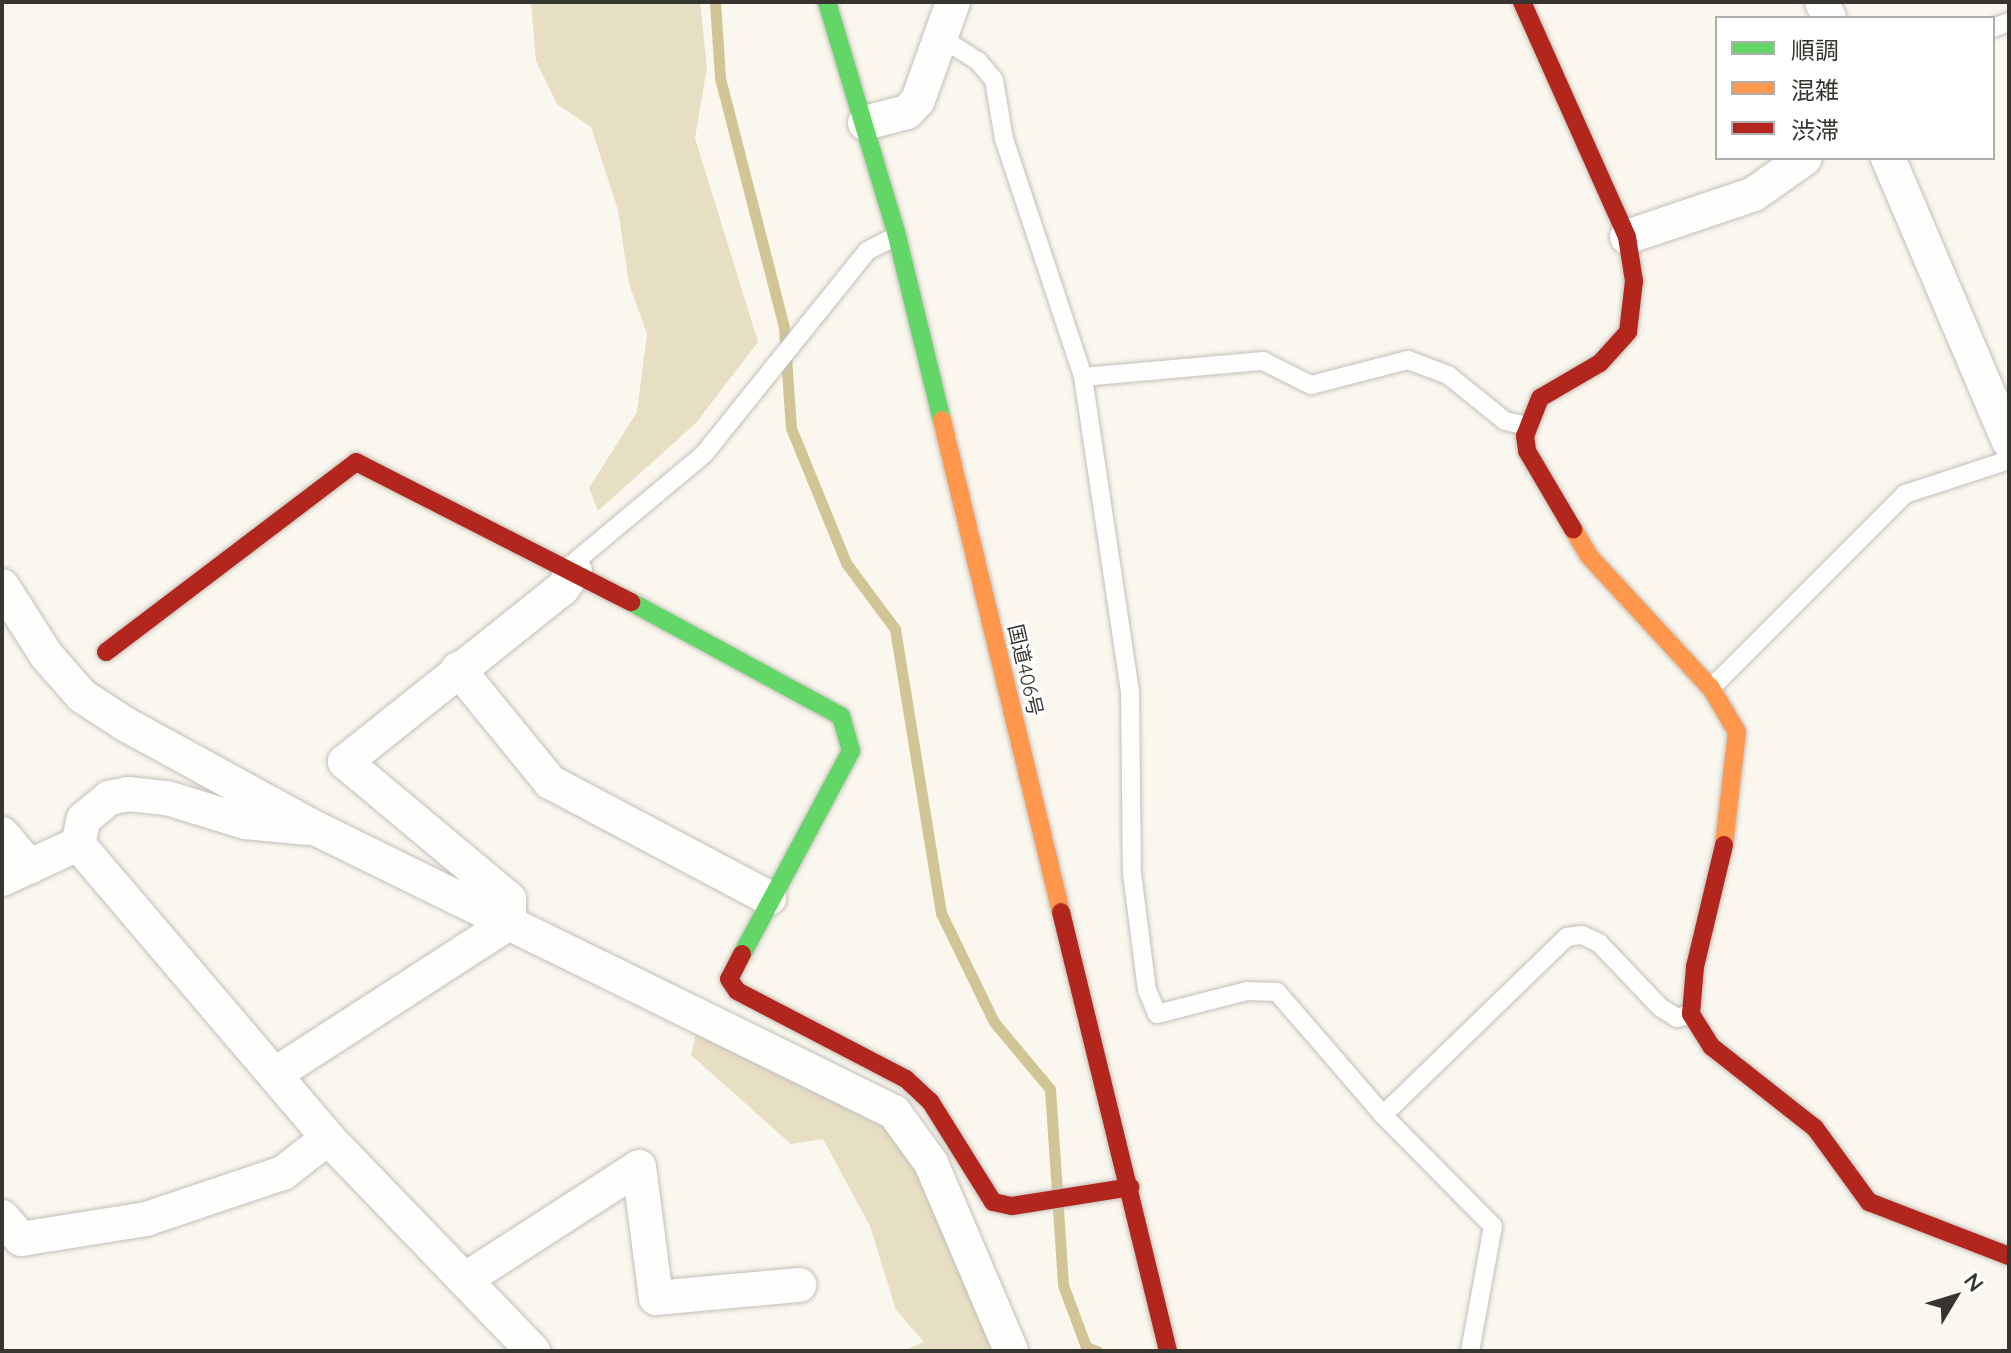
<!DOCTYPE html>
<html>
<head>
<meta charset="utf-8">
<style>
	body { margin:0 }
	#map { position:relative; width:2011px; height:1353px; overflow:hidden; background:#faf7ee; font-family:Quicksand,"Noto Sans JP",sans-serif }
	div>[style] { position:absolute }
	.green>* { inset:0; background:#e6dfc3 }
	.stream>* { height:11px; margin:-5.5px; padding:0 5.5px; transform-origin:5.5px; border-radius:5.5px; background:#d1c596 }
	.roads { filter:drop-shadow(0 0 2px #c2bfb9) drop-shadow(0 0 2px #c2bfb9) }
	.lane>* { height:18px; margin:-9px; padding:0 9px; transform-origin:9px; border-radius:9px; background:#fefefc }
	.street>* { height:34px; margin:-17px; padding:0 17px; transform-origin:17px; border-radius:17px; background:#fefefc }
	.fast>* { height:18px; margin:-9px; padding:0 9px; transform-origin:9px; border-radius:9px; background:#63d668 }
	.slow>* { height:18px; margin:-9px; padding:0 9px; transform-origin:9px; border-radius:9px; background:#ff974d }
	.jam>* { height:18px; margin:-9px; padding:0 9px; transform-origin:9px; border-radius:9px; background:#b3261e }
	span { translate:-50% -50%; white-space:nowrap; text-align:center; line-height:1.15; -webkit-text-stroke:6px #fff; paint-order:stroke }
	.street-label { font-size:20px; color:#37352f }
	.frame { position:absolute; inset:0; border:4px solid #37352f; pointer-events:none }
	.legend { position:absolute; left:1715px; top:16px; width:280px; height:144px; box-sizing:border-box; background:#fff; border:2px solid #afaeac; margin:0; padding:10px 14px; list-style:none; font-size:24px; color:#37352f }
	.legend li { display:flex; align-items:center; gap:16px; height:40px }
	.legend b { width:40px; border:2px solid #afaeac }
	.north { position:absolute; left:1915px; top:1257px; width:80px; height:80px; -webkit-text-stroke:6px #fff; paint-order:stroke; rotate:52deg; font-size:22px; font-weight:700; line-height:32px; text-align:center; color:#37352f }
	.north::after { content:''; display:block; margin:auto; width:28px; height:36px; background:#37352f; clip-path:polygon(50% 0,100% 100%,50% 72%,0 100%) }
</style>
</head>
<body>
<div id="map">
	<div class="green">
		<div style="clip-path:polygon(531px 2px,700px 2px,707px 67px,695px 138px,758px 342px,696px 423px,598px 511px,589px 488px,637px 412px,647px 334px,629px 284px,618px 210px,591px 127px,557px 104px,536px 61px)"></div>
		<div style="clip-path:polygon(696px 1034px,869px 1106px,917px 1148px,1009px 1351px,903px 1351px,924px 1342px,896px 1310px,870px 1226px,823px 1139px,791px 1144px,691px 1055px)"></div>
	</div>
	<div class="stream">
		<div style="left:715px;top:2px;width:76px;rotate:86.2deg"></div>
		<div style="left:720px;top:78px;width:258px;rotate:75.6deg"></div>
		<div style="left:784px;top:328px;width:100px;rotate:86deg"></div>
		<div style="left:791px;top:428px;width:146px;rotate:67.8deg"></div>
		<div style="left:846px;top:563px;width:82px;rotate:53.4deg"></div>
		<div style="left:895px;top:629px;width:288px;rotate:80.8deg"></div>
		<div style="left:941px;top:913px;width:121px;rotate:64.1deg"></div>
		<div style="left:994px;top:1022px;width:87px;rotate:50.1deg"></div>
		<div style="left:1050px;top:1089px;width:102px;rotate:86.1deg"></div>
		<div style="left:1058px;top:1209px;width:76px;rotate:86.2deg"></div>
		<div style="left:1063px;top:1285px;width:66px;rotate:69.6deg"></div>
		<div style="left:1086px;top:1347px;width:12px;rotate:20deg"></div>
	</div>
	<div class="roads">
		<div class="lane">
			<div style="left:1993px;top:28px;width:17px;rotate:-21deg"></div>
			<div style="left:940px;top:37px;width:45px;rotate:32.3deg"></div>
			<div style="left:978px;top:61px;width:25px;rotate:50deg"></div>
			<div style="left:994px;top:80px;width:60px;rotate:80.4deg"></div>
			<div style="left:1004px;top:139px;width:251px;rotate:71.6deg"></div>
			<div style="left:1083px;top:377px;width:318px;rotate:81.5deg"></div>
			<div style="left:1130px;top:692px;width:181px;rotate:89.4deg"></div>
			<div style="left:1132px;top:873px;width:118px;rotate:82.7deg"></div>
			<div style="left:1147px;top:990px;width:26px;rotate:67deg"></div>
			<div style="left:1157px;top:1014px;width:93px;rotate:-14.3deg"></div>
			<div style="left:1247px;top:991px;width:30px;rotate:2deg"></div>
			<div style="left:1277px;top:992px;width:162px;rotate:49.2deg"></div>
			<div style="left:1383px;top:1115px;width:156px;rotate:45.3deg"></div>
			<div style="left:1493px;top:1226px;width:127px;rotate:100.4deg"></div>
			<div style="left:1083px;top:377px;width:181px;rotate:-5.1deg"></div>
			<div style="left:1263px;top:361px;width:54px;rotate:26.6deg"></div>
			<div style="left:1311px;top:385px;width:100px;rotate:-14.5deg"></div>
			<div style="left:1408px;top:360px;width:43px;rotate:20.6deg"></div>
			<div style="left:1448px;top:375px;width:73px;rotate:38.9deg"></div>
			<div style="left:1505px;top:421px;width:24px;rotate:12deg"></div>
			<div style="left:575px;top:571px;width:11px;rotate:-80deg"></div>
			<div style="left:577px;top:560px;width:165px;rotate:-39.8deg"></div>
			<div style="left:704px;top:454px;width:260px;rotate:-51.2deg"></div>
			<div style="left:867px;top:251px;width:34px;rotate:-27deg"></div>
			<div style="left:1711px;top:688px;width:274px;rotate:-45deg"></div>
			<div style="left:1905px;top:494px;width:109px;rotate:-18.1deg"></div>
			<div style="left:1383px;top:1115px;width:256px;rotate:-44.1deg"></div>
			<div style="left:1567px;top:937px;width:15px;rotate:-8deg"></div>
			<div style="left:1582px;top:935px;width:19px;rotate:25deg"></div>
			<div style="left:1599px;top:943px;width:88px;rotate:46.4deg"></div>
			<div style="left:1660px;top:1007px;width:20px;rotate:33deg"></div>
			<div style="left:1677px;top:1018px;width:15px;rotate:-16deg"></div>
		</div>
		<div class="street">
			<div style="left:1822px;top:2px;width:17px;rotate:66deg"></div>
			<div style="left:865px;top:123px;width:43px;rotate:-14.7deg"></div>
			<div style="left:907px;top:112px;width:16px;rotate:-47deg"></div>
			<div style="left:918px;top:100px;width:104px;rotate:-70.3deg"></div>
			<div style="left:1888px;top:158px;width:308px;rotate:66.9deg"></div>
			<div style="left:1627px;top:237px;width:134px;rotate:-18.7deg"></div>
			<div style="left:1754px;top:194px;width:62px;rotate:-35.2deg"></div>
			<div style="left:2px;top:586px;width:83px;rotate:57.3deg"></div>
			<div style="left:47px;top:656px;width:53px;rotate:48.8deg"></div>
			<div style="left:82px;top:696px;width:51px;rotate:33.1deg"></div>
			<div style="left:125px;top:724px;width:219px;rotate:28.7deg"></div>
			<div style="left:317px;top:829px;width:643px;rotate:26.13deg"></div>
			<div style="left:894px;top:1112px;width:63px;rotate:54deg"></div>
			<div style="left:931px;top:1163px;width:204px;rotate:66.9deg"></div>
			<div style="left:458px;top:669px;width:146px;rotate:50.8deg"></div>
			<div style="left:550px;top:782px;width:248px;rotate:27.9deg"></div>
			<div style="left:2px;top:834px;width:43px;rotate:49.7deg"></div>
			<div style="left:78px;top:844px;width:386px;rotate:49.6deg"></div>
			<div style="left:328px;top:1138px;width:296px;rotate:46.1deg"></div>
			<div style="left:2px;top:879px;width:84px;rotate:-24.7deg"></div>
			<div style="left:78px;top:844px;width:26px;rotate:-77deg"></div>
			<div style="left:84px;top:819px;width:33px;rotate:-40deg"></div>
			<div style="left:109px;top:798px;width:19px;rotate:-12deg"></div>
			<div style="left:128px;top:794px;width:39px;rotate:6deg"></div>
			<div style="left:167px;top:798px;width:82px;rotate:17.1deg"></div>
			<div style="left:245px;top:822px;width:61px;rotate:5.6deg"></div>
			<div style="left:277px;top:1073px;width:276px;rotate:-32.9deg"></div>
			<div style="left:509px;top:923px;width:24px;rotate:-90deg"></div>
			<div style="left:509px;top:899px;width:214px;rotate:-140.1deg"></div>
			<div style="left:345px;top:762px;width:278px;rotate:-38.6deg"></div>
			<div style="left:562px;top:589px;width:22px;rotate:-54deg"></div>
			<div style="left:2px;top:1217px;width:29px;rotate:49deg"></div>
			<div style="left:21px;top:1239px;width:127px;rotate:-9.1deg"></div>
			<div style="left:146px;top:1219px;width:145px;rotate:-18.6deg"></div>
			<div style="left:283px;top:1173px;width:57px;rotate:-37.9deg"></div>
			<div style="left:466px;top:1279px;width:206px;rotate:-32.9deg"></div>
			<div style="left:639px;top:1167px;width:132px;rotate:82.6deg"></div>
			<div style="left:656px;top:1298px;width:144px;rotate:-5.2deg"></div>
		</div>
		<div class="fast">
			<div style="left:827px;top:2px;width:244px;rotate:73.3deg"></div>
			<div style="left:897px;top:236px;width:189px;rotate:76.3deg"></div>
			<div style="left:631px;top:602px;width:239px;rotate:28.5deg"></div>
			<div style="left:841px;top:716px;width:36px;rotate:74deg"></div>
			<div style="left:851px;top:751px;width:230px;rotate:118.2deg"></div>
		</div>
		<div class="slow">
			<div style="left:942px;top:420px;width:506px;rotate:76.4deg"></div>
			<div style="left:1573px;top:529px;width:31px;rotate:59deg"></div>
			<div style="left:1589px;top:556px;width:180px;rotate:47.3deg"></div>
			<div style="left:1711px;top:688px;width:51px;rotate:59.4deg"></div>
			<div style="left:1737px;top:732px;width:114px;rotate:96.6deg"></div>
		</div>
		<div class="jam">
			<div style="left:1522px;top:2px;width:257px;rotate:65.9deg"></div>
			<div style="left:1627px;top:237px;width:45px;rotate:81deg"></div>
			<div style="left:1634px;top:281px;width:51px;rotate:96.7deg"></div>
			<div style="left:1628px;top:332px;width:42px;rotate:132.1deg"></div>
			<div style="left:1600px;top:363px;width:69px;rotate:149.7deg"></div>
			<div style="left:1540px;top:398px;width:41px;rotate:111.5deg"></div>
			<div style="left:1525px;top:436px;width:15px;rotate:82deg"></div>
			<div style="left:1527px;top:451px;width:91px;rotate:59.5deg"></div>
			<div style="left:106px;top:652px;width:314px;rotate:-37.2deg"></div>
			<div style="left:356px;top:462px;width:309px;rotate:27deg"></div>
			<div style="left:1724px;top:845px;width:125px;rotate:103.4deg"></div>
			<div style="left:1695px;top:967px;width:47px;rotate:94.9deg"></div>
			<div style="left:1691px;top:1014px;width:39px;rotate:58deg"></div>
			<div style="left:1712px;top:1047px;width:131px;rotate:38.2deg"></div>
			<div style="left:1815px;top:1128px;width:92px;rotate:53.9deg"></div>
			<div style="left:1869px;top:1202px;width:150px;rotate:21.1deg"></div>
			<div style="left:1061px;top:912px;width:452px;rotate:76.3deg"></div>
			<div style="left:742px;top:954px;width:28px;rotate:117deg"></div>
			<div style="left:729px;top:979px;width:14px;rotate:56deg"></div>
			<div style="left:737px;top:991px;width:191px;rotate:27.5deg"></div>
			<div style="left:906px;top:1079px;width:33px;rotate:43deg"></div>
			<div style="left:930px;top:1101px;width:119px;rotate:58deg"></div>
			<div style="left:993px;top:1202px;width:19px;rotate:12deg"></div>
			<div style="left:1012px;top:1206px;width:120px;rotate:-9.1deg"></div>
		</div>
	</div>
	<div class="street-label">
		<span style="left:1026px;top:670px;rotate:77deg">国道406号</span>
	</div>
	<div class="frame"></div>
	<ul class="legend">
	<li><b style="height:10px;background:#63d668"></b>順調</li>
	<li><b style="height:10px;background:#ff974d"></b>混雑</li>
	<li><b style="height:10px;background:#b3261e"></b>渋滞</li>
	</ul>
	<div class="north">N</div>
</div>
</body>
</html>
